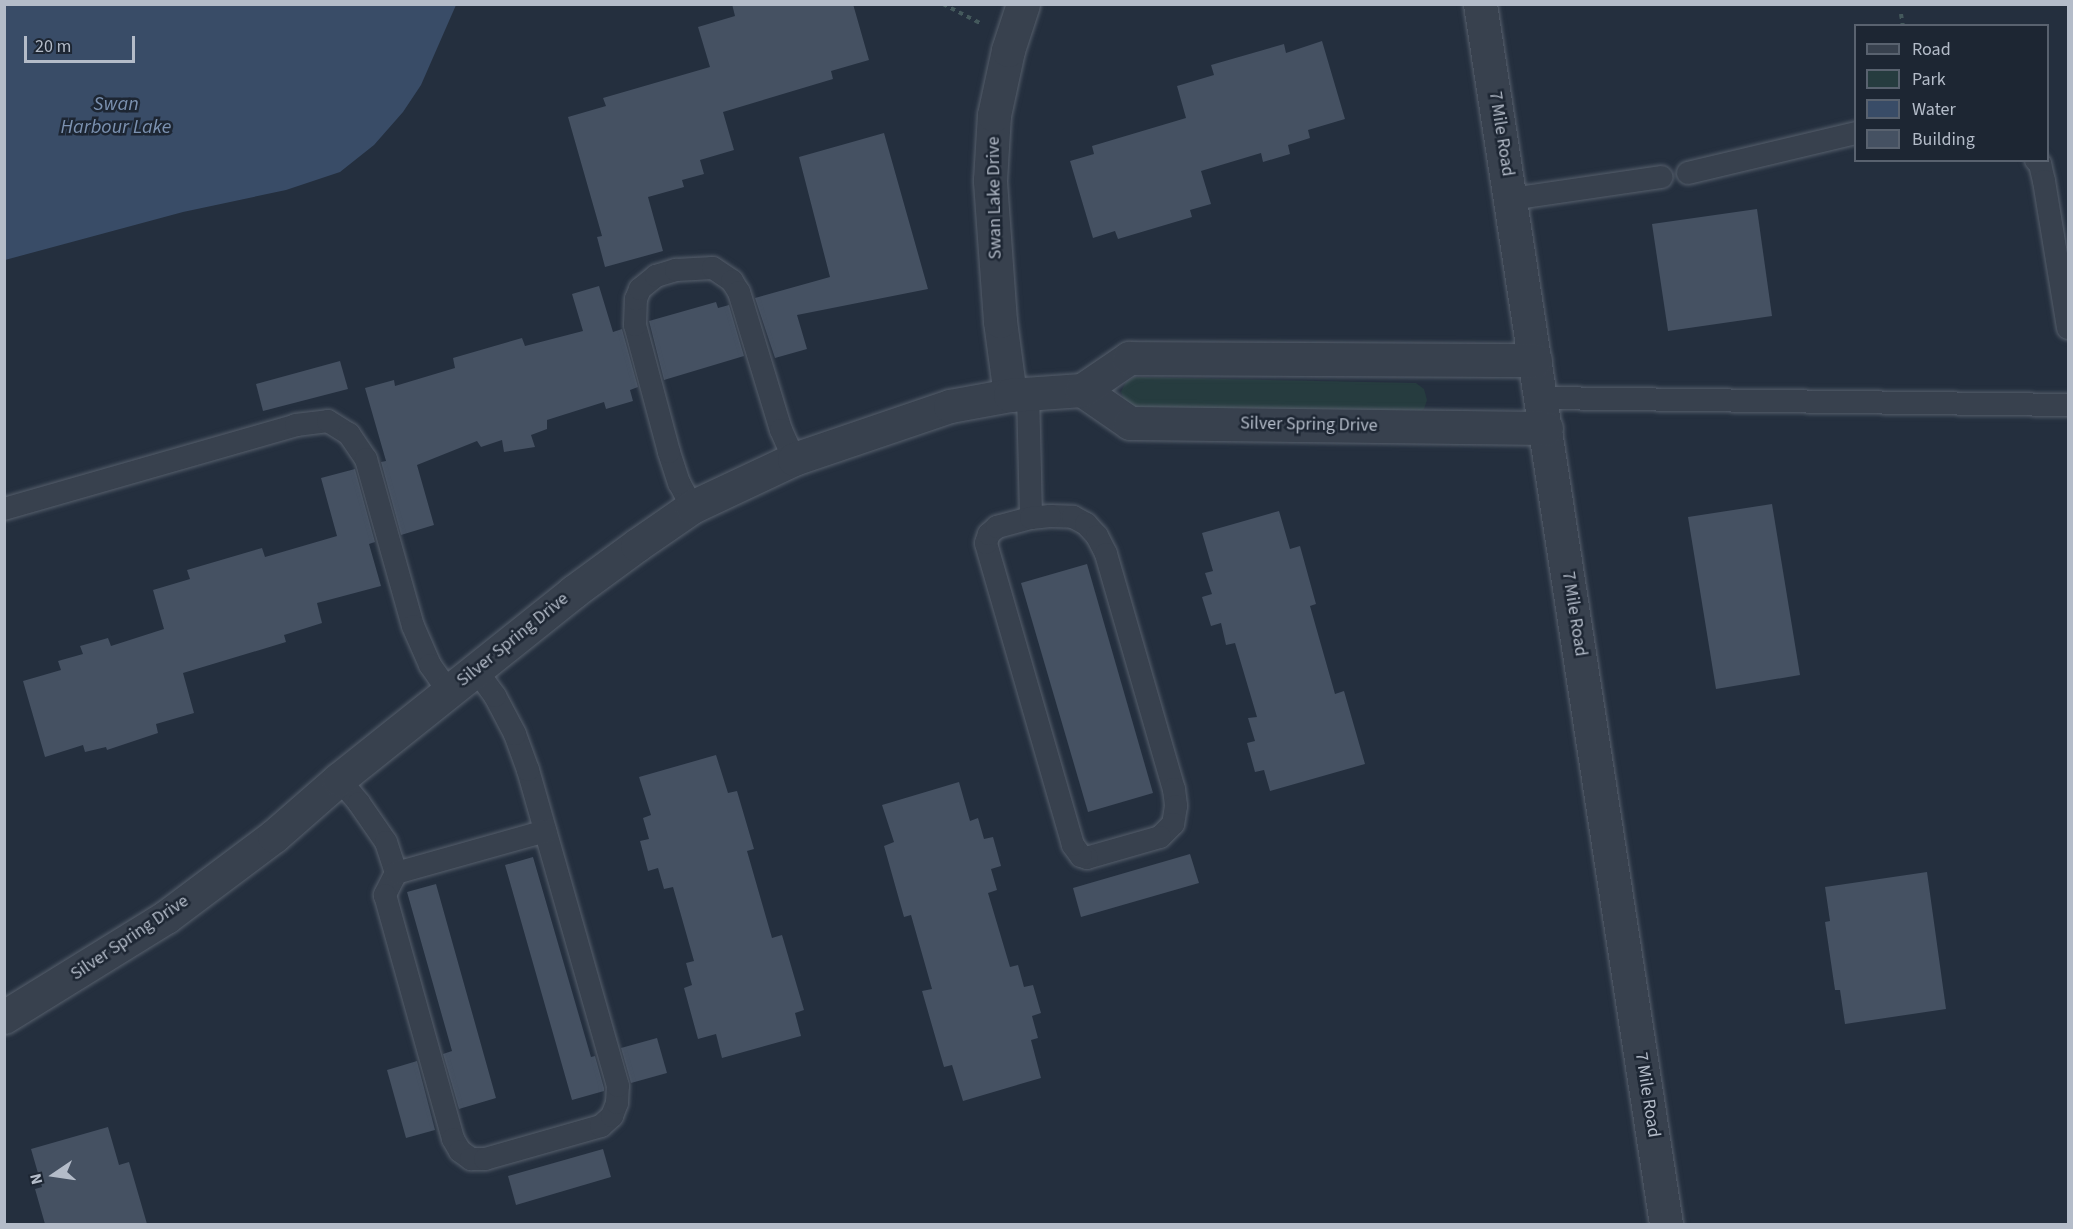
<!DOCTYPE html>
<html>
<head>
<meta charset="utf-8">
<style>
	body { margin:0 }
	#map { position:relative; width:2073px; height:1229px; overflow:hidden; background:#242f3e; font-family:"Source Sans 3",sans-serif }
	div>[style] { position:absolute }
	.green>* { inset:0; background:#263c3f }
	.water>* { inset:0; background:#394c67 }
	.building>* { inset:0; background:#455162 }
	.path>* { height:4px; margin-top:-2px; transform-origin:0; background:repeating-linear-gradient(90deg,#44595c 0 4.5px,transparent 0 9px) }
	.roads { filter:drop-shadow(0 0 2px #565f6c) drop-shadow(0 0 2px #565f6c) }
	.service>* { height:22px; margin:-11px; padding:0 11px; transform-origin:11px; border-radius:11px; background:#38414e }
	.minor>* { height:33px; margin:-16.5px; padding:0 16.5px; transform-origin:16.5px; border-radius:16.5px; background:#38414e }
	.tertiary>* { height:33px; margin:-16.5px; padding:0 16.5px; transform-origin:16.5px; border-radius:16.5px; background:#38414e }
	span { translate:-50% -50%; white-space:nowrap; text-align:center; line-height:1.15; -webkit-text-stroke:5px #1d2633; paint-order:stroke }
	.street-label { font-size:18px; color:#b4bcc9 }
	.water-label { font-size:20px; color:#7c92b1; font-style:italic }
	.frame { position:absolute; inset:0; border:6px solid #b4bcc9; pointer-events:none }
	.legend { position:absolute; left:1854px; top:24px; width:195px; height:138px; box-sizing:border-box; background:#1d2633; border:2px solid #59626f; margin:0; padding:8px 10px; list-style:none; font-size:18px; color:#b4bcc9 }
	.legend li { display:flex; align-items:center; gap:12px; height:30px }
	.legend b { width:30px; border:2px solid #59626f }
	.north { position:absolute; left:24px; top:1145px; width:60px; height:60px; -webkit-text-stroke:4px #1d2633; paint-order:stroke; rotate:257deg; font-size:16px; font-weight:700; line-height:24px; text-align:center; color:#b4bcc9 }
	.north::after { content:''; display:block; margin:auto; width:21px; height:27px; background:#b4bcc9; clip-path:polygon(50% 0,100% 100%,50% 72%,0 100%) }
	.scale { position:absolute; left:24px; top:36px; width:111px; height:27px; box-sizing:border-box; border:3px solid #b4bcc9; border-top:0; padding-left:8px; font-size:18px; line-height:21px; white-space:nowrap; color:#b4bcc9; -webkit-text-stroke:4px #1d2633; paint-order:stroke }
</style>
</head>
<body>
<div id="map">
	<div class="green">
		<div style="clip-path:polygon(1134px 377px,1416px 383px,1424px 389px,1427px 400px,1424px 409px,1415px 414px,1133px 407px,1125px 401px,1121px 392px,1126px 382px)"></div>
	</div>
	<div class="water">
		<div style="clip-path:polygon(5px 4px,456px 4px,456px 5px,421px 85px,403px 112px,374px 145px,340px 172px,286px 190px,183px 212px,5px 260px)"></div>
	</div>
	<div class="building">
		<div style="clip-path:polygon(732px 4px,853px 4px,869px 60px,831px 71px,833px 79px,723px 112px,734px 150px,700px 160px,704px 174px,682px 180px,684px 187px,648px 197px,663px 251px,605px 267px,597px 237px,602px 236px,568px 117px,606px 106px,603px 98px,710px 67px,698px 27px,735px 16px)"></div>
		<div style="clip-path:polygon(1322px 41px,1345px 119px,1308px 130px,1310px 138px,1288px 145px,1290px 154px,1263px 162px,1261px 153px,1201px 171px,1211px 204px,1190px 210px,1192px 217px,1118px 239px,1115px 231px,1093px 238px,1070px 161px,1094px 154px,1092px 146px,1186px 118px,1177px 86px,1214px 75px,1211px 65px,1284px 44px,1286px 53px)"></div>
		<div style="clip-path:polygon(884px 133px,928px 289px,797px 315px,807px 349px,775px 358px,755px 298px,830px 277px,799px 157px)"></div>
		<div style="clip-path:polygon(1757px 209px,1772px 316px,1668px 331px,1652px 224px)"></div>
		<div style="clip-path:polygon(599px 286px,613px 332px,622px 329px,638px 387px,630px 390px,633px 401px,606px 409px,604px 402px,547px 420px,547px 429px,531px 435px,535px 447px,504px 452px,502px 440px,481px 447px,477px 441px,417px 465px,434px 525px,401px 535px,381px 462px,386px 461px,365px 388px,394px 380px,395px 386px,455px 368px,453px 358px,522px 338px,525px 346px,583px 331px,572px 294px)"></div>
		<div style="clip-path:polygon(716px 302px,718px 308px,729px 305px,744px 356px,664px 380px,649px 321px)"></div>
		<div style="clip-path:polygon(340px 361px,348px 389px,263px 411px,256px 384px)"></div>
		<div style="clip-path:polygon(355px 469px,375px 542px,369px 544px,381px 586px,317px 603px,322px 623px,284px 635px,286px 642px,183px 673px,194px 713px,156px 724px,158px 733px,107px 750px,106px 747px,85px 752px,83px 745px,45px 757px,23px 681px,61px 670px,58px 661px,83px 654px,80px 646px,108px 638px,111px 646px,164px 629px,153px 590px,190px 579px,187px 570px,262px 548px,265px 557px,337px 536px,321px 478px)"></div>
		<div style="clip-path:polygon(1772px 504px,1800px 675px,1716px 689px,1688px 517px)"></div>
		<div style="clip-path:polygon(1279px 511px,1290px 549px,1300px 546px,1316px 604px,1310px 606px,1335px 694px,1344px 691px,1365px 764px,1270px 791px,1264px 770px,1255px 772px,1247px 743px,1255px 741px,1248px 718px,1257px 717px,1235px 643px,1226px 645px,1221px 623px,1211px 626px,1202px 597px,1212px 594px,1205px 573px,1213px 571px,1202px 533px)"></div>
		<div style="clip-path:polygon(1087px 564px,1153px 793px,1088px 812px,1021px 583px)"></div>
		<div style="clip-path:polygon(716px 755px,728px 793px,737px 791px,754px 849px,747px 851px,772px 938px,782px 935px,804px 1010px,795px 1013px,801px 1036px,722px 1058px,716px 1034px,698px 1039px,684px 988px,692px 985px,686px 963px,694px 961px,673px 887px,664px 889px,658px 868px,648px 871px,640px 841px,649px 839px,643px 818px,651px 815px,639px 777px)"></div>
		<div style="clip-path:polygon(959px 782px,970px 821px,978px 818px,984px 839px,993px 837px,1001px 866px,991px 869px,997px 890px,988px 893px,1010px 967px,1018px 965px,1024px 987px,1033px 985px,1041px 1013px,1032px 1016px,1038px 1038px,1031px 1040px,1041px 1078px,963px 1101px,952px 1065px,944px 1067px,922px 991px,932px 989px,911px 915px,904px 917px,884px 846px,894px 842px,882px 805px)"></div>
		<div style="clip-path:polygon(1190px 854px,1199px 883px,1081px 917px,1073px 888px)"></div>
		<div style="clip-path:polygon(533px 857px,591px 1057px,595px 1056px,604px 1088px,604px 1091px,572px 1100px,505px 865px)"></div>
		<div style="clip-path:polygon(1927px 872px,1946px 1009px,1845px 1024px,1840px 990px,1835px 990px,1825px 922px,1830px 921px,1825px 887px)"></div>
		<div style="clip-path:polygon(436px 884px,496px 1098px,459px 1109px,443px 1054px,452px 1051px,407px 892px)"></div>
		<div style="clip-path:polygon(657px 1038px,667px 1073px,631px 1083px,621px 1048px)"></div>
		<div style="clip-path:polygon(417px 1061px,435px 1130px,406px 1138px,387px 1070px)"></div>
		<div style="clip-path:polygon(108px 1127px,119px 1165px,129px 1162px,147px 1224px,45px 1224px,35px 1189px,42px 1187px,31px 1149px)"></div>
		<div style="clip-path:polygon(603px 1149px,611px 1177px,516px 1205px,508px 1176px)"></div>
	</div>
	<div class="path">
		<div style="left:943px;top:4px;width:42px;rotate:27.2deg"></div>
		<div style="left:1901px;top:14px;width:12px;rotate:81deg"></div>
	</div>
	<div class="roads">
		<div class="service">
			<div style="left:2036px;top:160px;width:6px;rotate:45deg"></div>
			<div style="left:2040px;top:164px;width:17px;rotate:77deg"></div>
			<div style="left:2044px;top:181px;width:149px;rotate:80.7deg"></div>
			<div style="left:1688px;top:173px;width:173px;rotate:-13.4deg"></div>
			<div style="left:1511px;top:199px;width:152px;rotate:-8.3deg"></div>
			<div style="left:1028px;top:393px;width:125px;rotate:88.6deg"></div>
			<div style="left:1542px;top:398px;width:526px;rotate:0.76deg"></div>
			<div style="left:692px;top:507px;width:27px;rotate:-118deg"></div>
			<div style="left:679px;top:483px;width:33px;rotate:-108deg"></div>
			<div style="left:669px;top:452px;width:131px;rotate:-105deg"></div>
			<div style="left:635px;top:325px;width:26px;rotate:-88deg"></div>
			<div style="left:636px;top:299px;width:11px;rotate:-68deg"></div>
			<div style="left:640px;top:289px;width:21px;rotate:-39deg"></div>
			<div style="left:656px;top:276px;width:21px;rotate:-17deg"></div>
			<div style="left:676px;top:270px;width:37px;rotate:-3deg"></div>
			<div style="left:713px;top:268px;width:23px;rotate:34deg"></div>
			<div style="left:732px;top:281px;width:13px;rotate:58deg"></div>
			<div style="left:739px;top:292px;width:144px;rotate:73.1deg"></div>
			<div style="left:781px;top:430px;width:32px;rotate:66deg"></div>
			<div style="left:4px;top:509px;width:304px;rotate:-16deg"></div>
			<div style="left:296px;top:425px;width:32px;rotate:-7deg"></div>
			<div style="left:328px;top:421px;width:25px;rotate:32deg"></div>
			<div style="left:349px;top:434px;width:30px;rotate:56deg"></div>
			<div style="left:366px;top:459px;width:173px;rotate:74.3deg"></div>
			<div style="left:413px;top:626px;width:43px;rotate:66.4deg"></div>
			<div style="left:430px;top:665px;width:33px;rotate:55deg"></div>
			<div style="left:1050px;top:516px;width:23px;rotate:2deg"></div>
			<div style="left:1073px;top:517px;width:15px;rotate:28deg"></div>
			<div style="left:1086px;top:524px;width:16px;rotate:47deg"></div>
			<div style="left:1097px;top:536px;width:20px;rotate:63deg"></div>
			<div style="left:1106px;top:554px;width:245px;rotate:73.9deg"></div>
			<div style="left:1174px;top:789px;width:17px;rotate:83deg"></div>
			<div style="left:1176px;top:806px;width:18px;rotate:99deg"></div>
			<div style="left:1173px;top:824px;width:18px;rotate:135deg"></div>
			<div style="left:1160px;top:837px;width:76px;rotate:164deg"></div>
			<div style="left:1087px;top:858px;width:6px;rotate:-162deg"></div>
			<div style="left:1081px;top:856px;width:14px;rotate:-126deg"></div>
			<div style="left:1073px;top:845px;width:314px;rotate:-106.1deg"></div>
			<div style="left:986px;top:543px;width:9px;rotate:-72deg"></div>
			<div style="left:989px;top:534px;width:11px;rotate:-41deg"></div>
			<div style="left:997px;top:527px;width:35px;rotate:-15deg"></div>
			<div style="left:1031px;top:518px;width:19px;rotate:-6deg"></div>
			<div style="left:339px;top:779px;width:31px;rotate:50deg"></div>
			<div style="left:359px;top:803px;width:47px;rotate:55.3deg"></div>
			<div style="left:386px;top:842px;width:33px;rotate:72deg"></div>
			<div style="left:396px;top:873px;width:25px;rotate:117deg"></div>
			<div style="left:385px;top:895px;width:253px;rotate:74.4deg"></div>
			<div style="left:453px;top:1139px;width:14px;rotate:60deg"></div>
			<div style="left:460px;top:1151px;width:14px;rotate:36deg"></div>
			<div style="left:471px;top:1159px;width:14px"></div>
			<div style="left:485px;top:1159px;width:121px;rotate:-15.9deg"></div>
			<div style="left:601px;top:1126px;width:15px;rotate:-42deg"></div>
			<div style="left:612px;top:1116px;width:14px;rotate:-69deg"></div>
			<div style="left:617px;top:1103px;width:17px;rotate:-87deg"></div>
			<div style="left:618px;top:1086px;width:329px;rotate:-105.9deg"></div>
			<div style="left:528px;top:770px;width:38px;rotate:-110deg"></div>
			<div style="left:515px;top:734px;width:43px;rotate:-117.8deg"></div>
			<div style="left:495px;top:696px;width:32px;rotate:-126deg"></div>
			<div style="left:396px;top:873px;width:155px;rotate:-15.7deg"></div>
		</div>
		<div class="minor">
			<div style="left:1010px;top:395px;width:75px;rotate:-97.7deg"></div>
			<div style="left:1000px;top:321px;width:141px;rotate:-94.1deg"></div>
			<div style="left:990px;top:180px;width:65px;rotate:-86.5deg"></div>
			<div style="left:994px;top:115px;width:66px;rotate:-77.8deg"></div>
			<div style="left:1008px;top:50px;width:48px;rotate:-71.9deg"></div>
		</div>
		<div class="tertiary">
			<div style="left:1480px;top:4px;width:1234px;rotate:81.33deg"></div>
			<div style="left:1082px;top:390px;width:58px;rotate:34.5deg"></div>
			<div style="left:1130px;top:423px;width:416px;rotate:0.7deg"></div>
			<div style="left:4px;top:1017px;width:190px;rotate:-31.7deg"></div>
			<div style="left:166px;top:917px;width:135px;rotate:-36.9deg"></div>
			<div style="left:274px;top:836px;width:86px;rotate:-41.2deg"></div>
			<div style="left:339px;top:779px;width:300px;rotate:-38.6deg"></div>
			<div style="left:573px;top:592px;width:79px;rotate:-36.3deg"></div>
			<div style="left:637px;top:545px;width:67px;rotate:-34.6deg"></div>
			<div style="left:692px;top:507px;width:113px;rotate:-25.2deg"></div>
			<div style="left:794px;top:459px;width:165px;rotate:-18.8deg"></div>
			<div style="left:950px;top:406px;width:61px;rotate:-10.4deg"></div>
			<div style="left:1010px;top:395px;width:72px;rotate:-4deg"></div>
			<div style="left:1082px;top:390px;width:57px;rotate:-34.2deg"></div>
			<div style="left:1129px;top:358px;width:406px;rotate:0.3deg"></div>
		</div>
	</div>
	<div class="street-label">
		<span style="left:1501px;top:134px;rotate:81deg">7 Mile Road</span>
		<span style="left:995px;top:198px;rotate:-91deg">Swan Lake Drive</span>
		<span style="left:1309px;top:425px;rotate:1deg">Silver Spring Drive</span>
		<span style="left:1574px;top:614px;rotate:81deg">7 Mile Road</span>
		<span style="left:513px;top:640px;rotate:-39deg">Silver Spring Drive</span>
		<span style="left:130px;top:938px;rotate:-34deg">Silver Spring Drive</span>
		<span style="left:1647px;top:1095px;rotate:81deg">7 Mile Road</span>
	</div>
	<div class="water-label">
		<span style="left:116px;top:116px">Swan<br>Harbour Lake</span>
	</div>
	<div class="frame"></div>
	<ul class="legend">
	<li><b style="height:8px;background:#38414e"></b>Road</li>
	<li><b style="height:16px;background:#263c3f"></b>Park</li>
	<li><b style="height:16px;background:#394c67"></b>Water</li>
	<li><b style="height:16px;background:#455162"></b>Building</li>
	</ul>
	<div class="north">N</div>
	<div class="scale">20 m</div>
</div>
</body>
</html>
